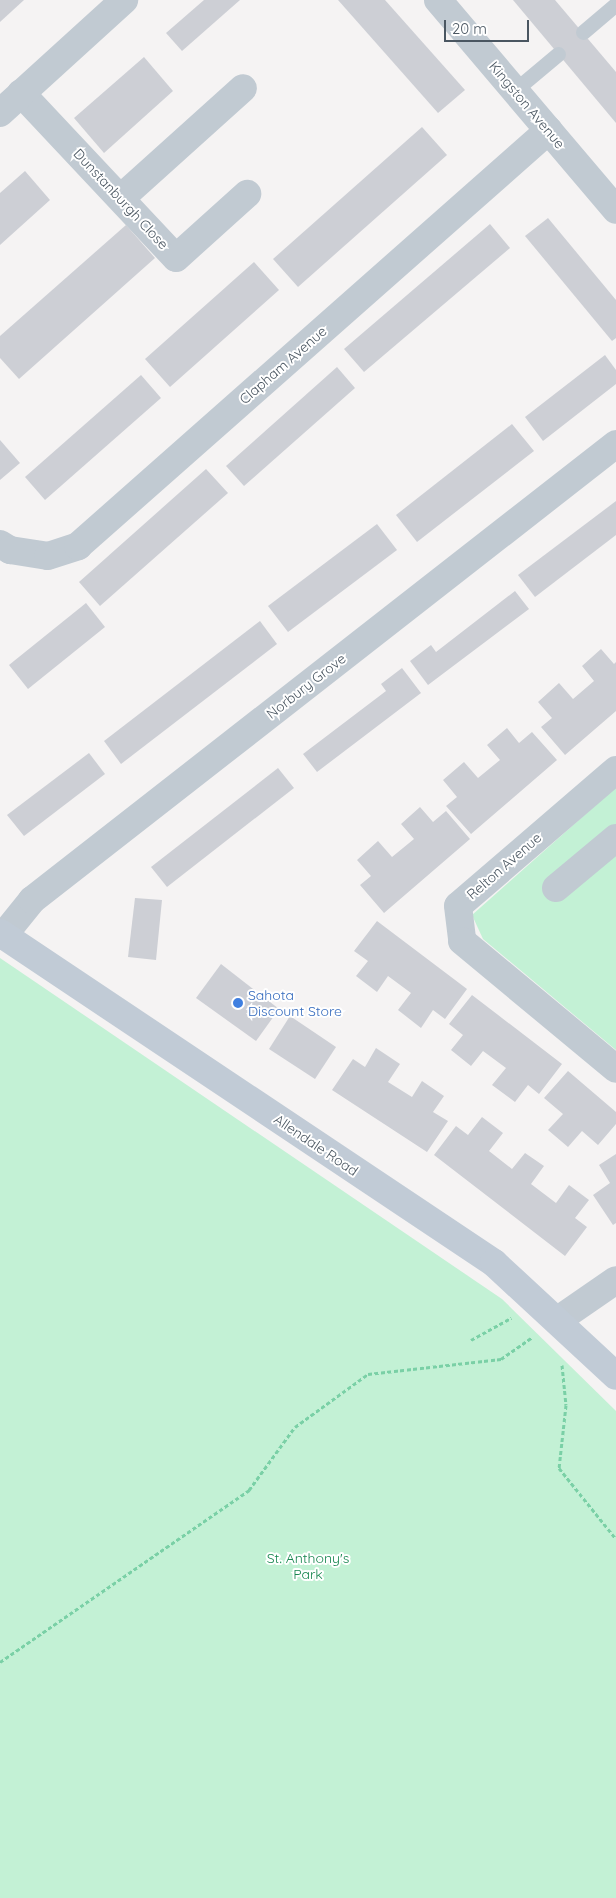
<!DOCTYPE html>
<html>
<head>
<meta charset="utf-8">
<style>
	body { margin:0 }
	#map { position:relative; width:616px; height:1898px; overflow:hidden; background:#f5f3f3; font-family:Quicksand,sans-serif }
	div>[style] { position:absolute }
	.green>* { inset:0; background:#c3f1d5 }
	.building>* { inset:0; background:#cdcfd5 }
	.path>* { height:3px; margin-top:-1.5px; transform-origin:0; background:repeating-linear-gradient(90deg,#7ad0a6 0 4px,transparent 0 6.5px) }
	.lane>* { height:15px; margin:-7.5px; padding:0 7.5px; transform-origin:7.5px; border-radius:7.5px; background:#c1cad2 }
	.street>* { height:28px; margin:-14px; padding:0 14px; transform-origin:14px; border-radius:14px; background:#c1cad2 }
	.secondary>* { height:28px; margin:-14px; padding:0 14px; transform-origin:14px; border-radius:14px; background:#c1cbd6 }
	.dots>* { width:14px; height:14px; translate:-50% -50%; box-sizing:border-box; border:2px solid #fff; border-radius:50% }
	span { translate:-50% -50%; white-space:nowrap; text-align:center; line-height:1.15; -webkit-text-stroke:4px #fff; paint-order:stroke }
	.street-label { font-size:14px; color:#4a5661 }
	.shop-label { font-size:14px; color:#366cbe }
	.left { translate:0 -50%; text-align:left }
	.park-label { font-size:14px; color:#17864f }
	.scale { position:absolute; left:444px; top:20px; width:85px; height:22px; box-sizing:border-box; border:2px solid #4a5661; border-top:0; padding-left:6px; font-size:15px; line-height:18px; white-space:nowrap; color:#4a5661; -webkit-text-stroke:4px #fff; paint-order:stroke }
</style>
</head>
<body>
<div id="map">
	<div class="green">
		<div style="clip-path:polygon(616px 787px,616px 1050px,483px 939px,472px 915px)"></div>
		<div style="clip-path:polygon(0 958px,502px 1299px,616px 1411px,616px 1898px,0 1898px)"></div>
	</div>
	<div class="building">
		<div style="clip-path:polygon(0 0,24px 0,0 22px)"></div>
		<div style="clip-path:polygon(204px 0,240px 0,182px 51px,166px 33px)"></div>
		<div style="clip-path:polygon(338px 0,385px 0,465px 90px,438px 113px)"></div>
		<div style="clip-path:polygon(513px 0,555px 0,616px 72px,616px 123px)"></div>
		<div style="clip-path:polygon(144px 57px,173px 91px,104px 153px,74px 118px)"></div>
		<div style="clip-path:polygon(422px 127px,447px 155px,298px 287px,273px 259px)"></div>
		<div style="clip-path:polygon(25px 171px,50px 200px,0 245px,0 193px)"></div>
		<div style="clip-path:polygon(548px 218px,616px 300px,616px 338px,612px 341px,525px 236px)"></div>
		<div style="clip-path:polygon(490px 224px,510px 248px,364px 372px,344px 349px)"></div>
		<div style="clip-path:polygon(126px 225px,155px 258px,19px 379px,0 358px,0 336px)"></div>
		<div style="clip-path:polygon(254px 262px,279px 290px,170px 387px,145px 359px)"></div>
		<div style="clip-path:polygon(605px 355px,616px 370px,616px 384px,543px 441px,525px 417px)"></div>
		<div style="clip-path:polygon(337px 367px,355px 388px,244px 486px,226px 466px)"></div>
		<div style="clip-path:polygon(141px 375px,161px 398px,45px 500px,25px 477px)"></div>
		<div style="clip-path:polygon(512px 424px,534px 451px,417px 542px,396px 515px)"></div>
		<div style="clip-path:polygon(0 440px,20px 463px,0 480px)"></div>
		<div style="clip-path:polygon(206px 469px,228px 493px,100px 606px,79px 582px)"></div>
		<div style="clip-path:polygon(616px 501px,616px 535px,535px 597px,518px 575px)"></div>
		<div style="clip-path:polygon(377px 524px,397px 550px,288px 632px,268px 606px)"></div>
		<div style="clip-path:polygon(515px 591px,529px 609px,428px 685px,410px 661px,431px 645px,436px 652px)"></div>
		<div style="clip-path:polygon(86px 603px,105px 627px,28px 689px,9px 665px)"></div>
		<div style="clip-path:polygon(260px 621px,277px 644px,121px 764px,104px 741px)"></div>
		<div style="clip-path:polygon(601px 649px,614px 664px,616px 662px,616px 711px,565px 755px,541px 727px,552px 718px,538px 702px,559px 683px,573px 699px,594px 681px,582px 666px)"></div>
		<div style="clip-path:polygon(402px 668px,421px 693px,317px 772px,303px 754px,386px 691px,381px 684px)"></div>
		<div style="clip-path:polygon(507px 728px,519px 743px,532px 732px,557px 760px,471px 834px,446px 806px,457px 797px,443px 780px,464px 762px,478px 778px,500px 760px,487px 745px)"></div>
		<div style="clip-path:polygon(89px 753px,105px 774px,24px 836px,7px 815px)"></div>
		<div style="clip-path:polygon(278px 768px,294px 788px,167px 887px,151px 867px)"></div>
		<div style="clip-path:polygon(420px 807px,433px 822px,446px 811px,470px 839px,384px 913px,360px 885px,371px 876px,357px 860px,378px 841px,392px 857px,414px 839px,401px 824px)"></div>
		<div style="clip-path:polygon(135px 898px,162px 900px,156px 960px,128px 957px)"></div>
		<div style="clip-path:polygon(377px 921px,467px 989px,445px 1019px,433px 1010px,421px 1028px,398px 1010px,411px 993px,388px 976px,377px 992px,356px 976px,368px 961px,354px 951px)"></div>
		<div style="clip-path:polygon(221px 964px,279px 1009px,256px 1041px,196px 998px)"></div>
		<div style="clip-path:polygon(472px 995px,562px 1064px,539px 1094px,528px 1085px,515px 1102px,492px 1085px,506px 1068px,483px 1051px,471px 1066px,451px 1050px,463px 1035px,449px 1024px)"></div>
		<div style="clip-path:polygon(290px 1016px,336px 1047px,315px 1079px,269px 1049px)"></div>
		<div style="clip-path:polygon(376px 1048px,400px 1064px,388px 1082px,412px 1097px,422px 1081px,444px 1096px,433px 1112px,448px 1121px,427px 1152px,332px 1090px,353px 1059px,365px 1067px)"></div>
		<div style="clip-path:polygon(568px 1071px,616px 1112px,616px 1124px,598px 1145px,582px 1131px,568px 1147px,548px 1130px,563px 1114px,544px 1098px)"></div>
		<div style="clip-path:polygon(482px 1117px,503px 1133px,489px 1151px,512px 1169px,525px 1153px,544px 1166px,531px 1184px,556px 1203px,569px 1185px,589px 1200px,575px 1218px,587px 1227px,565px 1256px,434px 1155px,456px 1126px,468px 1135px)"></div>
		<div style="clip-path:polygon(616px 1154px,616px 1223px,613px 1225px,593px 1195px,610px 1183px,599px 1165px)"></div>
	</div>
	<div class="path">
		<div style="left:471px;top:1340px;width:46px;rotate:-28.8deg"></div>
		<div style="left:562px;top:1365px;width:40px;rotate:84.3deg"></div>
		<div style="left:566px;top:1405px;width:63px;rotate:96.3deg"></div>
		<div style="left:559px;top:1468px;width:91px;rotate:51.2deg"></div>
		<div style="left:0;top:1662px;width:303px;rotate:-34.6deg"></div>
		<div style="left:249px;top:1490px;width:78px;rotate:-53.9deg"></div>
		<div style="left:295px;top:1427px;width:90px;rotate:-36deg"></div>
		<div style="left:368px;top:1374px;width:134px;rotate:-6.4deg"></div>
		<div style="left:501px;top:1359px;width:38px;rotate:-35deg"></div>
	</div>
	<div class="lane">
		<div style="left:583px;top:32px;width:43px;rotate:-40.3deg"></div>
		<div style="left:515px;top:90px;width:56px;rotate:-39.9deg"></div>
	</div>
	<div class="street">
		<div style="left:438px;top:0;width:275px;rotate:49.7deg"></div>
		<div style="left:21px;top:93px;width:226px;rotate:46.8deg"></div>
		<div style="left:176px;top:258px;width:96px;rotate:-42deg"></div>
		<div style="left:0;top:113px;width:168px;rotate:-42.3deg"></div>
		<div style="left:121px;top:198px;width:164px;rotate:-42deg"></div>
		<div style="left:0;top:544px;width:12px;rotate:31deg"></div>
		<div style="left:10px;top:550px;width:38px;rotate:9deg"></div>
		<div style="left:48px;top:556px;width:32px;rotate:-18deg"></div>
		<div style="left:78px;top:546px;width:628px;rotate:-41.45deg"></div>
		<div style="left:616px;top:770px;width:208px;rotate:139.3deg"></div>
		<div style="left:458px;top:906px;width:35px;rotate:83deg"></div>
		<div style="left:462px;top:941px;width:200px;rotate:39.7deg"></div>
		<div style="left:556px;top:888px;width:78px;rotate:-39.8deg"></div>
		<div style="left:3px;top:936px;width:46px;rotate:-51.1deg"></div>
		<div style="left:32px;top:900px;width:741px;rotate:-37.98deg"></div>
		<div style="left:558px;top:1320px;width:70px;rotate:-34.6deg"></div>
	</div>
	<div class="secondary">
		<div style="left:0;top:933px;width:594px;rotate:33.74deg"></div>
		<div style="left:494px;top:1263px;width:166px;rotate:42.8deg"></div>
	</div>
	<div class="dots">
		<div style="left:238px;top:1003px;background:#3f7fe0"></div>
	</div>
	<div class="street-label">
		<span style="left:527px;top:105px;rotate:50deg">Kingston Avenue</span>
		<span style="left:121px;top:199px;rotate:47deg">Dunstanburgh Close</span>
		<span style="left:283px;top:365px;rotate:-41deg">Clapham Avenue</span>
		<span style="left:306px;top:686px;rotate:-38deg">Norbury Grove</span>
		<span style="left:504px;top:866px;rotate:-41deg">Relton Avenue</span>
		<span style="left:316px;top:1145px;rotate:34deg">Allendale Road</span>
	</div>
	<div class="shop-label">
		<span class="left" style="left:248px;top:1003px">Sahota<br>Discount Store</span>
	</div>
	<div class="park-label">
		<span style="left:308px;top:1566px">St. Anthony's<br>Park</span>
	</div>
	<div class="scale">20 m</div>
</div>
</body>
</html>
